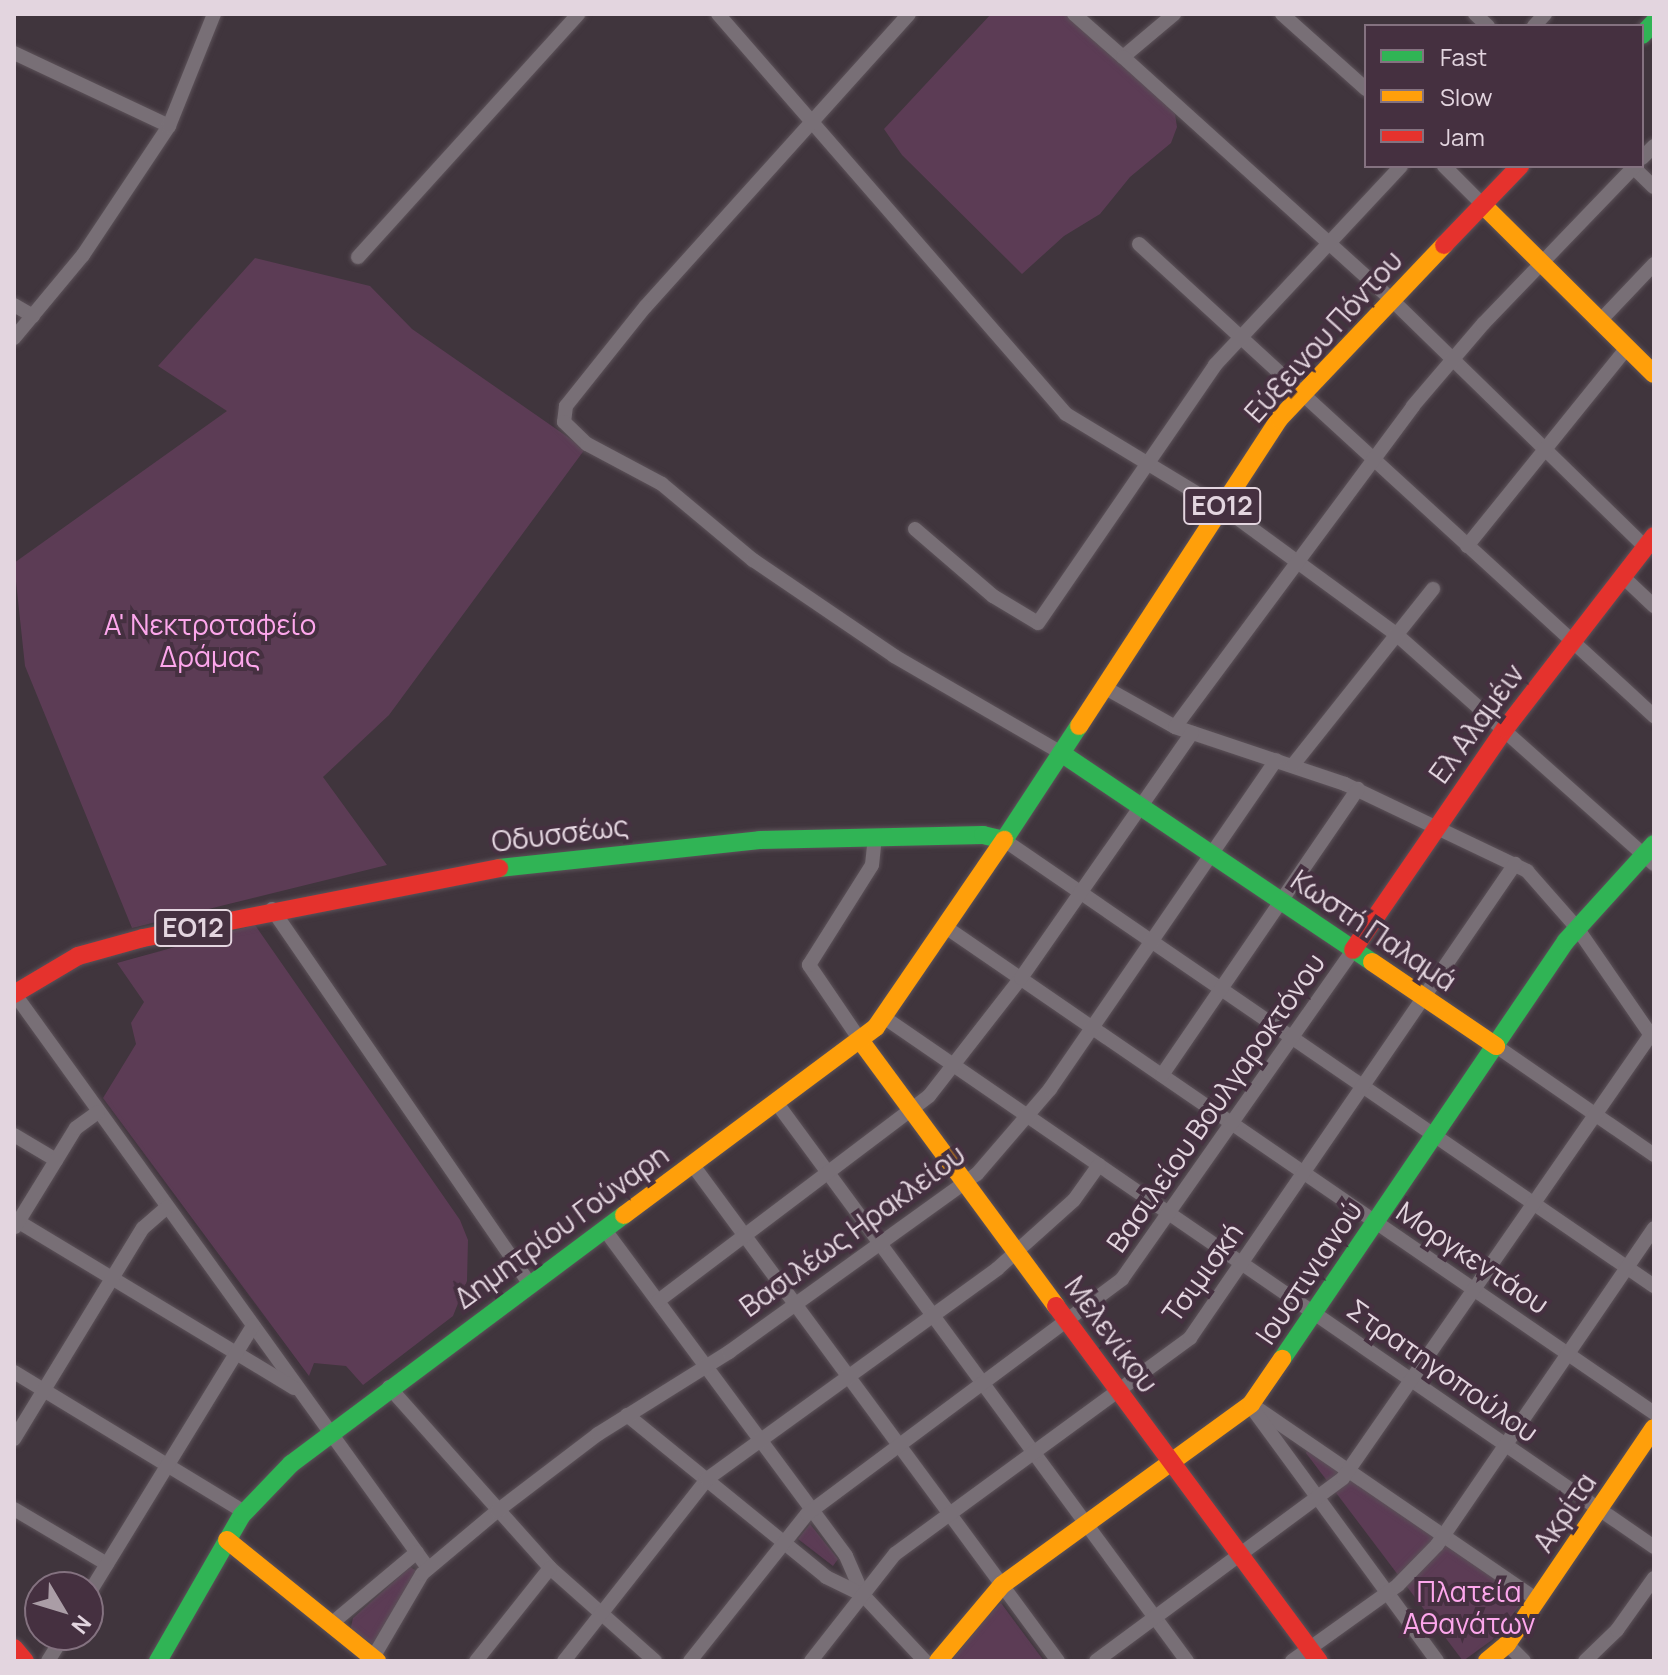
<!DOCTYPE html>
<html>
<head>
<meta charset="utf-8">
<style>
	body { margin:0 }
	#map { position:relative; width:1668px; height:1675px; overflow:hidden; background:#40353d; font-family:Manrope,sans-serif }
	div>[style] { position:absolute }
	.green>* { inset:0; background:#5c3c55 }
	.roads { filter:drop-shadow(0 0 2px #5c5259) drop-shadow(0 0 2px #5c5259) }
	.street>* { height:14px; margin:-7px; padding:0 7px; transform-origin:7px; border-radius:7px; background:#786f76 }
	.fast>* { height:18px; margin:-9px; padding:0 9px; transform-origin:9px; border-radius:9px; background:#30b455 }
	.slow>* { height:18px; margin:-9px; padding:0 9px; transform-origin:9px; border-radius:9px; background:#ff9f0a }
	.jam>* { height:18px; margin:-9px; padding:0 9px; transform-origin:9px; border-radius:9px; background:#e5322d }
	span { translate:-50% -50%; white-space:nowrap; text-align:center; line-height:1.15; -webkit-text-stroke:8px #453040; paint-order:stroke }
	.shield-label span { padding:2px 6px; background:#453040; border:2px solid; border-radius:6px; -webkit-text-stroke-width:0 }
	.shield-label { font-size:26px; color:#e3d5df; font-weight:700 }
	.street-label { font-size:28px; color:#e3d5df }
	.park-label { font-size:28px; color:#fda7ec }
	.frame { position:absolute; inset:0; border:16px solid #e3d5df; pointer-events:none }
	.legend { position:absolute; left:1364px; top:24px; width:280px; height:144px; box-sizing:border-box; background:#453040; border:2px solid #847280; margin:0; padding:10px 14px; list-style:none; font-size:24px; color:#e3d5df }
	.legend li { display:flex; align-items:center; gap:16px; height:40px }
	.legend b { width:40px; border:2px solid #847280 }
	.north { position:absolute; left:24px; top:1571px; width:80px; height:80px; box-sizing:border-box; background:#453040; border:2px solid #847280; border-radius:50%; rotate:128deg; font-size:22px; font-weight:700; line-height:32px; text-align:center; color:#e3d5df }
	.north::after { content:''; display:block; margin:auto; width:28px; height:36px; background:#aa9da6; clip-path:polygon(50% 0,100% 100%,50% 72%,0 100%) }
</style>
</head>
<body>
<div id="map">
	<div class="green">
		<div style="clip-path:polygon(991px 14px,1066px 14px,1164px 100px,1175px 114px,1177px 127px,1171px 143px,1130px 177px,1100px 214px,1064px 236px,1022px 274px,902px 155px,884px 129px)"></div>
		<div style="clip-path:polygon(255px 258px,370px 286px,412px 329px,585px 449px,389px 715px,323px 777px,387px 865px,132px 928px,25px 666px,14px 563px,227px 411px,158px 366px)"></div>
		<div style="clip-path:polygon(255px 925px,460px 1220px,468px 1240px,467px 1281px,453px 1316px,363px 1385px,346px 1366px,314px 1363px,309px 1376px,103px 1098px,136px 1044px,131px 1023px,144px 1002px,117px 963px)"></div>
		<div style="clip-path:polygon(1308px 1449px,1525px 1599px,1492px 1640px,1463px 1661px,1306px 1453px)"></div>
		<div style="clip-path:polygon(810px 1524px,838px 1559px,833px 1566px,798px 1539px)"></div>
		<div style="clip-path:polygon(410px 1567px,417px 1571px,373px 1644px,350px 1631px,353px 1618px)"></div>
		<div style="clip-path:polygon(1001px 1603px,1044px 1661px,951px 1661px,987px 1616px)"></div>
	</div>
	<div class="roads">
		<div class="street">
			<div style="left:718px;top:14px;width:530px;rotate:48.98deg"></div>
			<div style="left:1066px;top:414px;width:199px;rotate:31.2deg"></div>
			<div style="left:1236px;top:517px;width:200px;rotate:36.2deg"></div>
			<div style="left:1397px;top:635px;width:344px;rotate:41.7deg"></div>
			<div style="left:909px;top:14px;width:394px;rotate:132deg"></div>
			<div style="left:645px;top:307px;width:127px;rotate:128.6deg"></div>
			<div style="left:566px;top:406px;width:16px;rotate:97deg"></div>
			<div style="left:564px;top:422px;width:32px;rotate:44deg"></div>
			<div style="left:587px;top:444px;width:85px;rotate:28.1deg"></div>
			<div style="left:662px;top:484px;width:119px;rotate:39.9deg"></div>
			<div style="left:753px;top:560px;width:171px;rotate:34.2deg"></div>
			<div style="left:894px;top:656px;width:193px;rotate:30.1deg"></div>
			<div style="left:1074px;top:14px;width:65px;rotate:41.3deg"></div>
			<div style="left:1123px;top:57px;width:67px;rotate:-40.1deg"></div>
			<div style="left:1282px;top:14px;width:113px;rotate:41.8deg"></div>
			<div style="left:1475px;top:14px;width:18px;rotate:43deg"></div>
			<div style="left:1534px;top:26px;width:16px;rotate:-47deg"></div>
			<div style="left:14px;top:53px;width:171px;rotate:25.2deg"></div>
			<div style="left:1123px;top:57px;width:361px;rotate:42.1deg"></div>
			<div style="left:1391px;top:299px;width:355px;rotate:44.3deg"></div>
			<div style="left:1642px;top:158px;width:17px;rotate:-45deg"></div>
			<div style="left:1444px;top:166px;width:55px;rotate:45deg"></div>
			<div style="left:1632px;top:166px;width:30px;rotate:44deg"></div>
			<div style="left:1139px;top:244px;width:699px;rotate:42.51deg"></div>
			<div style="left:358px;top:257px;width:328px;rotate:-47.8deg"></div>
			<div style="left:14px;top:305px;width:22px;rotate:30deg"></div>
			<div style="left:1599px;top:322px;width:80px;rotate:-46.5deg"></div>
			<div style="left:14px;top:338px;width:108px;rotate:-50.3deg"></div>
			<div style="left:83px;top:255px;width:155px;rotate:-56.3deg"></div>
			<div style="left:169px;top:126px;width:121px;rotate:-68.1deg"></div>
			<div style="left:915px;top:529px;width:103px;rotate:40.7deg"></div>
			<div style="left:993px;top:596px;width:52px;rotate:31deg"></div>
			<div style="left:1038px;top:623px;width:313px;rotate:-55.5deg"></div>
			<div style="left:1215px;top:365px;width:272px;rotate:-46.9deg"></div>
			<div style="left:1467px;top:546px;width:255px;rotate:-51.1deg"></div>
			<div style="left:1622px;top:576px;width:44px;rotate:43.2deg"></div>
			<div style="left:1104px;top:687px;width:81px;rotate:29.4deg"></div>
			<div style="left:1175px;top:727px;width:179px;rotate:18.5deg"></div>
			<div style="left:1345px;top:784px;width:202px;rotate:25.5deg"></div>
			<div style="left:1527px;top:871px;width:76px;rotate:48.7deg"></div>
			<div style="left:1577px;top:928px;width:129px;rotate:55.4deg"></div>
			<div style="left:1175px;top:727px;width:400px;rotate:-53.4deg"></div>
			<div style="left:1413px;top:406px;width:108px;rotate:-49.5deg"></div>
			<div style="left:1483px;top:324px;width:219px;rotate:-46.1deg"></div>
			<div style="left:1293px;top:765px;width:225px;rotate:-51.5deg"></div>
			<div style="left:1004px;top:840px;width:788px;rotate:34.46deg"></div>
			<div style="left:272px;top:909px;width:456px;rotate:55.5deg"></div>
			<div style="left:947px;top:928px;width:857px;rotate:34.45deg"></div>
			<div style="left:14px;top:993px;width:709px;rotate:54.25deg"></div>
			<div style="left:885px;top:1018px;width:933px;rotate:34.52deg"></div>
			<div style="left:860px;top:1040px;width:91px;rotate:-124.2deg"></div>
			<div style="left:809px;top:965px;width:118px;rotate:-57.8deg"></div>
			<div style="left:872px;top:865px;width:29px;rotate:-84deg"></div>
			<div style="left:1496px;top:1046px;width:192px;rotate:34.6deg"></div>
			<div style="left:1162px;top:1075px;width:347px;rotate:-55.6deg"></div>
			<div style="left:776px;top:1102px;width:694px;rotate:53.68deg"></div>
			<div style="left:14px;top:1135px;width:49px;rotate:30.8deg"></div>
			<div style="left:692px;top:1164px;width:617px;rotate:53.63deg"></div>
			<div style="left:14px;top:1219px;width:327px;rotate:31.1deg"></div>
			<div style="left:15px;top:1227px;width:116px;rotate:-58.4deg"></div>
			<div style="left:76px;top:1128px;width:27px;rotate:-36deg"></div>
			<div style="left:605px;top:1230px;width:405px;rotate:53.5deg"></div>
			<div style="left:846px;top:1556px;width:43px;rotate:66.4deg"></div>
			<div style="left:658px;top:1301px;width:340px;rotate:-37.1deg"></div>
			<div style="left:929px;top:1096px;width:150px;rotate:-52.1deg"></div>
			<div style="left:1021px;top:978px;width:299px;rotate:-55.1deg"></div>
			<div style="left:14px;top:1372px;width:269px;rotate:31.3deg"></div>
			<div style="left:389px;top:1387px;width:242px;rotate:48.3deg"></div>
			<div style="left:550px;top:1568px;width:140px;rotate:41.5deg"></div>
			<div style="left:1251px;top:1404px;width:347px;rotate:34.4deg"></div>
			<div style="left:1255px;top:1412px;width:308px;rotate:53.8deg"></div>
			<div style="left:627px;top:1415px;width:257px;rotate:39.1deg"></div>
			<div style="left:826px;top:1577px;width:41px;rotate:25.9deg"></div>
			<div style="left:863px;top:1595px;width:91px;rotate:46.8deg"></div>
			<div style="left:14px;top:1439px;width:247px;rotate:-58.6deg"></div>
			<div style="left:143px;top:1228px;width:32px;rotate:-41deg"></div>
			<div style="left:14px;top:1509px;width:108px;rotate:30.6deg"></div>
			<div style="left:88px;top:1595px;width:316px;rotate:-58.5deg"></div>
			<div style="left:331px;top:1624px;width:112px;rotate:-39.9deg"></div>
			<div style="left:1507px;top:1644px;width:24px;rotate:45deg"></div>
			<div style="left:48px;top:1661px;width:31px;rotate:-58deg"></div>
			<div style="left:371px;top:1661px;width:101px;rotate:-59.6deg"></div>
			<div style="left:422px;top:1574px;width:98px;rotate:-40deg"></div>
			<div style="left:497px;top:1511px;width:127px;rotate:-37.3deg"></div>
			<div style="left:598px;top:1434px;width:155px;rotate:-32deg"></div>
			<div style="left:729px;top:1352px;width:305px;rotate:-35.7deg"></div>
			<div style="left:977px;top:1174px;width:112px;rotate:-49.3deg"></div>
			<div style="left:1050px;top:1089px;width:399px;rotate:-55.5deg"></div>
			<div style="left:476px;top:1661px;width:119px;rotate:-51.5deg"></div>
			<div style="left:564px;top:1661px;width:231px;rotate:-51.8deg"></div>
			<div style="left:707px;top:1479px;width:358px;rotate:-35.9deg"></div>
			<div style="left:997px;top:1269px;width:103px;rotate:-41.9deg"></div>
			<div style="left:1074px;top:1200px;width:43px;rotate:-54.5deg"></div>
			<div style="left:690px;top:1661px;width:188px;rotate:-51.5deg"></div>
			<div style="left:807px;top:1514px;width:393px;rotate:-36.7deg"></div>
			<div style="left:1122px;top:1279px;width:402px;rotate:-54.9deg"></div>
			<div style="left:811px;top:1661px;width:136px;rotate:-51.9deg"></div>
			<div style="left:895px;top:1554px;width:366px;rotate:-36.2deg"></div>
			<div style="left:1190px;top:1338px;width:575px;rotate:-55.56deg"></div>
			<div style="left:1096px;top:1661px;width:307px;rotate:-36.5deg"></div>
			<div style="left:1343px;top:1478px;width:545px;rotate:-55.23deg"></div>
			<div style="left:1292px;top:1661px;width:130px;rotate:-35.6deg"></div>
			<div style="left:1398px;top:1585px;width:56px;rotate:-45.7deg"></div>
			<div style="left:1437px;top:1545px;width:384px;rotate:-55.6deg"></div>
			<div style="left:1585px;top:1661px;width:45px;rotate:-44.1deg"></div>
			<div style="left:1617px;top:1630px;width:64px;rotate:-54.6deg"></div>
		</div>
		<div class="fast">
			<div style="left:1642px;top:35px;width:18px;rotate:-47deg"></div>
			<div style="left:1061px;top:753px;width:375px;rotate:33.9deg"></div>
			<div style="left:499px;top:868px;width:262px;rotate:-6.1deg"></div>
			<div style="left:760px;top:840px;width:223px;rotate:-1.3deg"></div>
			<div style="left:983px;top:835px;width:22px;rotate:13deg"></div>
			<div style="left:1004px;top:840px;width:136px;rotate:-56.7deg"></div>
			<div style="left:1282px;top:1359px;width:505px;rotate:-55.81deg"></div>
			<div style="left:1566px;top:941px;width:131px;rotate:-47.8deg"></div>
			<div style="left:158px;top:1661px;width:168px;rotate:-60.1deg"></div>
			<div style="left:242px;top:1515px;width:71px;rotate:-46.1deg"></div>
			<div style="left:291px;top:1464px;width:416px;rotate:-36.8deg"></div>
		</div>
		<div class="slow">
			<div style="left:1483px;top:205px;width:240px;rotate:44.7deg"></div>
			<div style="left:1079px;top:726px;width:366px;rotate:-56.9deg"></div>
			<div style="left:1279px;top:419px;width:240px;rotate:-46.5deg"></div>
			<div style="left:1372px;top:962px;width:150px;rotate:34.1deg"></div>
			<div style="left:860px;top:1040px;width:330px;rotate:53.6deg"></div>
			<div style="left:624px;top:1215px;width:314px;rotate:-36.7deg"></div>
			<div style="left:876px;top:1027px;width:227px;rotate:-55.6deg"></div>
			<div style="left:227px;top:1540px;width:193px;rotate:38.9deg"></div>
			<div style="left:938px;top:1661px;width:99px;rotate:-49.9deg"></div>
			<div style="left:1002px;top:1585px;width:308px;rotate:-36deg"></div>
			<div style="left:1251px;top:1404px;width:55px;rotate:-55.4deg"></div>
			<div style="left:1487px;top:1661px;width:26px;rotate:-40deg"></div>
			<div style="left:1507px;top:1644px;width:261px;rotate:-55.8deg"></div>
		</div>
		<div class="jam">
			<div style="left:1444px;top:245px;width:110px;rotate:-46.1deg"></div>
			<div style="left:1353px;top:950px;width:268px;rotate:-55.5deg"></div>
			<div style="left:1505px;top:729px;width:244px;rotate:-52.3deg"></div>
			<div style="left:14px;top:994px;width:74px;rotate:-30.7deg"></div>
			<div style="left:78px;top:956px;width:67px;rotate:-15.5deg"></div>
			<div style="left:143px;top:938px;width:363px;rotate:-11.1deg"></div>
			<div style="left:1056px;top:1306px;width:442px;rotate:53.5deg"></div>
			<div style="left:14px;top:1648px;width:17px;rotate:50deg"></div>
		</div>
	</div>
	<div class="shield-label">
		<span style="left:1222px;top:506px">ΕΟ12</span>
		<span style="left:193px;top:928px">ΕΟ12</span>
	</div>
	<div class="street-label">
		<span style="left:1323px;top:336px;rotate:-48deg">Εύξεινου Πόντου</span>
		<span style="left:1476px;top:723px;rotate:-54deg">Ελ Αλαμέιν</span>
		<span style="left:560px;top:833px;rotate:-7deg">Οδυσσέως</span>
		<span style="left:1374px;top:930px;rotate:34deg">Κωστή Παλαμά</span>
		<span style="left:1215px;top:1102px;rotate:-55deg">Βασιλείου Βουλγαροκτόνου</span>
		<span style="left:561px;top:1226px;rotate:-36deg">Δημητρίου Γούναρη</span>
		<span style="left:852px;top:1230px;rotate:-36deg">Βασιλέως Ηρακλείου</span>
		<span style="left:1473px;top:1257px;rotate:34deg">Μοργκεντάου</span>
		<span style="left:1202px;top:1272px;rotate:-54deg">Τσιμισκή</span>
		<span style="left:1308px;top:1272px;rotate:-56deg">Ιουστινιανού</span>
		<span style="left:1112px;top:1334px;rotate:54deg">Μελενίκου</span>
		<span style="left:1443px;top:1370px;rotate:35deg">Στρατηγοπούλου</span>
		<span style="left:1564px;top:1512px;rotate:-56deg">Ακρίτα</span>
	</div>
	<div class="park-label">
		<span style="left:210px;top:640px">Α' Νεκτροταφείο<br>Δράμας</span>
		<span style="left:1469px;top:1607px">Πλατεία<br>Αθανάτων</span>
	</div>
	<div class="frame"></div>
	<ul class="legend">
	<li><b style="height:10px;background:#30b455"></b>Fast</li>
	<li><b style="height:10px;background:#ff9f0a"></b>Slow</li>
	<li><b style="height:10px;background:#e5322d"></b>Jam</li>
	</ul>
	<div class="north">N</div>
</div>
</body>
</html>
